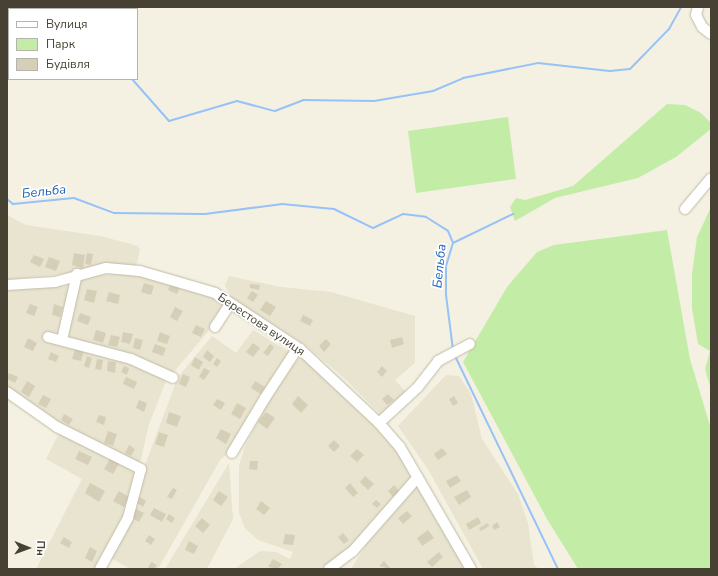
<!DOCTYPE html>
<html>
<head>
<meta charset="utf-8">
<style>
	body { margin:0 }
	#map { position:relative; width:718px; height:576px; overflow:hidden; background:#f4f1e3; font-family:"Nunito Sans",sans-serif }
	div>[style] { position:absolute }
	.residential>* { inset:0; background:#e8e4d0 }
	.green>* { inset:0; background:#c3eda7 }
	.stream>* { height:2px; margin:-1px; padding:0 1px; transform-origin:1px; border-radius:1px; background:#97c2f8 }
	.building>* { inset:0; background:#d6cfb7 }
	.roads { filter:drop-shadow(0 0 1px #c0bba5) drop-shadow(0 0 1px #c0bba5) }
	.minor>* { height:10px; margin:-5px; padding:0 5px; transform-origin:5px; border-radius:5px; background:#fff }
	span { translate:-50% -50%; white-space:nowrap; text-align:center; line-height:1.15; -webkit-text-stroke:3.5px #fff; paint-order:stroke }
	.street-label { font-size:12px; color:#464132 }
	.water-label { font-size:13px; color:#2164bd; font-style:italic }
	.frame { position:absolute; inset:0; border:8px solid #464132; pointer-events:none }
	.legend { position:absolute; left:8px; top:8px; width:130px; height:72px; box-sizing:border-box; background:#fff; border:1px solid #b5b3ad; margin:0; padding:5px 7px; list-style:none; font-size:12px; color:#464132 }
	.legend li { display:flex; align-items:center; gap:8px; height:20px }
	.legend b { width:20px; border:1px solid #b5b3ad }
	.north { position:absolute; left:8px; top:528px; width:40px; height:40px; -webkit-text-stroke:3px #fff; paint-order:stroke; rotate:91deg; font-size:11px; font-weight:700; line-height:16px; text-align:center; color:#464132 }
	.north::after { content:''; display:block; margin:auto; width:14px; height:18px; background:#464132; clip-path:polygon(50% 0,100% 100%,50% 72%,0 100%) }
</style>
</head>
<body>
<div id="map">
	<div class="residential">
		<div style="clip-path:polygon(7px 215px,26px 225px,100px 236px,138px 246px,140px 250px,136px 266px,7px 280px)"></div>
		<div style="clip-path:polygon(139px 273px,212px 296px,225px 305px,211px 328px,173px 373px,67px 338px,81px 276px)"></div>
		<div style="clip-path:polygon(229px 276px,281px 287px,331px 292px,415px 316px,415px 363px,395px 380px,409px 395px,384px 418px,343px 377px,304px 344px,234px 301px,225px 286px)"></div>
		<div style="clip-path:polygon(69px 286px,61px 334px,46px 332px,46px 341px,134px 365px,155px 373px,166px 381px,149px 424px,140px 463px,75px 433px,7px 387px,7px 288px)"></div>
		<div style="clip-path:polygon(253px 330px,292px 354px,234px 448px,220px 460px,158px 569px,131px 569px,110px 558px,178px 377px,212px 336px,236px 353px)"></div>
		<div style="clip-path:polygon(300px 356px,326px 375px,380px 429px,416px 476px,331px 569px,234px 569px,260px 551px,276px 552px,290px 559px,293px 552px,258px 540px,245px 528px,239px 513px,239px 466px,245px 446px,268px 401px)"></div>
		<div style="clip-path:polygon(446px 375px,459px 376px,471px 394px,482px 439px,518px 494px,528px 523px,534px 565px,539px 569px,483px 569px,429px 471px,398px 426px)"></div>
		<div style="clip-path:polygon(59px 433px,138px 472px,125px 517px,98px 569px,36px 569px,82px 479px,46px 459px)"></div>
		<div style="clip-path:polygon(229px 463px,233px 519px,207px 569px,165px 569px)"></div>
		<div style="clip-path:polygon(422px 484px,470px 569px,351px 569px,367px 543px,417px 486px)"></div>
	</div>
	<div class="green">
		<div style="clip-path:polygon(667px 104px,685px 105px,701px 113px,711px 123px,711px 129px,676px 157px,638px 178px,555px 198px,515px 221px,510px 207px,516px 198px,525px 200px,573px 186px)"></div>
		<div style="clip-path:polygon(508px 117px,516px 179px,416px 193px,408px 131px)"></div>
		<div style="clip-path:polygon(711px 207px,711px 390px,705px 369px,710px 351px,698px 344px,692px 309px,692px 274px,697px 237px)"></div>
		<div style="clip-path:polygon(667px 230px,690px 359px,711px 429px,711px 569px,578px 569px,547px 519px,463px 362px,507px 287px,537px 252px,554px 245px)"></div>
	</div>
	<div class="stream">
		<div style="left:7px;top:65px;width:2px;rotate:27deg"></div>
		<div style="left:132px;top:79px;width:56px;rotate:48.6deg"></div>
		<div style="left:169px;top:121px;width:71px;rotate:-16.4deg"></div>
		<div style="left:237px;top:101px;width:39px;rotate:15deg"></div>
		<div style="left:275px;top:111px;width:30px;rotate:-21deg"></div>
		<div style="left:303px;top:100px;width:71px;rotate:0.8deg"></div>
		<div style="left:374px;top:101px;width:60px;rotate:-9.6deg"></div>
		<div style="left:433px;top:91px;width:33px;rotate:-23deg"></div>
		<div style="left:463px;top:78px;width:76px;rotate:-11.3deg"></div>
		<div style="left:538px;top:63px;width:72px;rotate:6.3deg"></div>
		<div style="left:610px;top:71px;width:20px;rotate:-6deg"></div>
		<div style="left:630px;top:69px;width:56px;rotate:-45.7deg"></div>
		<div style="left:669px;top:29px;width:25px;rotate:-61deg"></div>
		<div style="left:7px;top:199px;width:8px;rotate:40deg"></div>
		<div style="left:13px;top:204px;width:61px;rotate:-5.6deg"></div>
		<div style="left:74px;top:198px;width:43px;rotate:20.6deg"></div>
		<div style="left:114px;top:213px;width:91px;rotate:0.6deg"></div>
		<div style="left:205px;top:214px;width:78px;rotate:-7.4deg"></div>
		<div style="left:282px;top:204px;width:52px;rotate:5.5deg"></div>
		<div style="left:334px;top:209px;width:43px;rotate:26deg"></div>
		<div style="left:373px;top:228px;width:33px;rotate:-25deg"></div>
		<div style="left:403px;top:214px;width:23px;rotate:7deg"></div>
		<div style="left:426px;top:217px;width:26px;rotate:32deg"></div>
		<div style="left:448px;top:231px;width:13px;rotate:67deg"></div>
		<div style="left:453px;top:243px;width:24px;rotate:107deg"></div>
		<div style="left:446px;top:266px;width:29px;rotate:90deg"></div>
		<div style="left:446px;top:295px;width:55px;rotate:82.7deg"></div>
		<div style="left:453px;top:243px;width:67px;rotate:-25.8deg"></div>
		<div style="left:455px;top:356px;width:237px;rotate:64.2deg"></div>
	</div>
	<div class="building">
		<div style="clip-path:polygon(74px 253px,85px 255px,83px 268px,72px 265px)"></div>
		<div style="clip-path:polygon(87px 253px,93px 254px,91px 265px,85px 264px)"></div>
		<div style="clip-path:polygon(34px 255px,44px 259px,40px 267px,30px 262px)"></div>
		<div style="clip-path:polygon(49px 257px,60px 261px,56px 271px,45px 267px)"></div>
		<div style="clip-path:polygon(144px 283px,154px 286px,151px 295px,141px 292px)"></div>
		<div style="clip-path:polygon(171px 283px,180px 287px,177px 294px,168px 290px)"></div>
		<div style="clip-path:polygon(250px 284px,260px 285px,259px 290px,250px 288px)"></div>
		<div style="clip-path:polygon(87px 289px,97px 291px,94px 303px,84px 300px)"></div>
		<div style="clip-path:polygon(252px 291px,258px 295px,253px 302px,247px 298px)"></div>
		<div style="clip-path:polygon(109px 292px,120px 295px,118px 304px,106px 301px)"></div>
		<div style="clip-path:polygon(266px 301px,276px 307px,270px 316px,260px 310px)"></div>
		<div style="clip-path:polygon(30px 304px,38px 307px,34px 316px,26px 313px)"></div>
		<div style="clip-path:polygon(54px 304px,63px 307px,60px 317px,52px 315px)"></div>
		<div style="clip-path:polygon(175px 307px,183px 311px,177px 321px,170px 317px)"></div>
		<div style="clip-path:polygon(80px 313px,91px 317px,88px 325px,77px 321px)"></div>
		<div style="clip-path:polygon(303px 315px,313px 320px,310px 326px,300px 321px)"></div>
		<div style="clip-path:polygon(196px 325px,205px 329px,201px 337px,192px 333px)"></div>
		<div style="clip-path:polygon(96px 330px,106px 333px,103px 343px,93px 340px)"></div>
		<div style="clip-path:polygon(123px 332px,133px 334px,130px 344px,121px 342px)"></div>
		<div style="clip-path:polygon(160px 332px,170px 336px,167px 344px,157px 341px)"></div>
		<div style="clip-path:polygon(111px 335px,120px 337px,117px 347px,108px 345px)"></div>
		<div style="clip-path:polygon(402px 337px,404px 344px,392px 348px,390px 340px)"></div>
		<div style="clip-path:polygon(28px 338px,37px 343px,33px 351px,24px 347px)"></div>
		<div style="clip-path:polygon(135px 338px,143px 340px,140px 350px,133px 348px)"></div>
		<div style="clip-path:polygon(326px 339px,331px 344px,324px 352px,319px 346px)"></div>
		<div style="clip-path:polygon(253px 343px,260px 348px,253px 357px,246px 352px)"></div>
		<div style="clip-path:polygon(155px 344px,166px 348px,163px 356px,152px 352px)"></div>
		<div style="clip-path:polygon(270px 344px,274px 347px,268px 356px,263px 353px)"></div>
		<div style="clip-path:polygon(75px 349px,84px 351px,81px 361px,72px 359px)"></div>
		<div style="clip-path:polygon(207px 350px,214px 356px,210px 362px,203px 357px)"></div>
		<div style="clip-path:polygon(51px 352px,59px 356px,56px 362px,48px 359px)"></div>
		<div style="clip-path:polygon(87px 356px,92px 358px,89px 368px,84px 366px)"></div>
		<div style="clip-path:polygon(195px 357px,203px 362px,199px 370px,191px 365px)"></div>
		<div style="clip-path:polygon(217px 358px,221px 361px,217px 367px,213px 364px)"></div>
		<div style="clip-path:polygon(97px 359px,103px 360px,101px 370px,95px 369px)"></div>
		<div style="clip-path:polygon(108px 361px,116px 362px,115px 373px,107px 371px)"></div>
		<div style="clip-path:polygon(124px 366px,129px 368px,127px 375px,121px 372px)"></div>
		<div style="clip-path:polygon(382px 366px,387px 371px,382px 377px,377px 372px)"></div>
		<div style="clip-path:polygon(204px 368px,210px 371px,204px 380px,199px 377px)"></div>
		<div style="clip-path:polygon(9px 373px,18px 377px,15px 383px,7px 379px)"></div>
		<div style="clip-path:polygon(183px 374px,190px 377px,186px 387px,179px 384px)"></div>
		<div style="clip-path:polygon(126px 377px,137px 382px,134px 389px,123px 384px)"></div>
		<div style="clip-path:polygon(27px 381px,35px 386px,29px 397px,21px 392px)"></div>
		<div style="clip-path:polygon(255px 381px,265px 387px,261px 394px,251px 388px)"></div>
		<div style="clip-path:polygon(388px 394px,394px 400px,387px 405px,382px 399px)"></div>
		<div style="clip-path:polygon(43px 395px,51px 399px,46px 408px,38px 404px)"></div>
		<div style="clip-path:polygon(298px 396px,308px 405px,301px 413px,292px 404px)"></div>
		<div style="clip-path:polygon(454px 396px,458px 403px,453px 406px,449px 399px)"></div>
		<div style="clip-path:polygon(217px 399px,225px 403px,221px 410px,213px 405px)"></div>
		<div style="clip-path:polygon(139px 400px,147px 403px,144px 412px,136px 408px)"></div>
		<div style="clip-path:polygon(237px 403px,246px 408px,240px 419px,231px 414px)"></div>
		<div style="clip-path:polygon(169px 412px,181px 416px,177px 427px,166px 423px)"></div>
		<div style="clip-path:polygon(266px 412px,275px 418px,267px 429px,258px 422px)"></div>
		<div style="clip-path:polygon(64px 414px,73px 419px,69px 425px,61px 420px)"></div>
		<div style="clip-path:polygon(99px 415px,106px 417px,104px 425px,96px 422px)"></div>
		<div style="clip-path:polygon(221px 429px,231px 434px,226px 444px,216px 438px)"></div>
		<div style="clip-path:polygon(108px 431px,117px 434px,113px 446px,104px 443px)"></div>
		<div style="clip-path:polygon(159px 432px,168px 435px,164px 447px,155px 444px)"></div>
		<div style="clip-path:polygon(334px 440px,340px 446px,334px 452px,328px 446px)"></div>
		<div style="clip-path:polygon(129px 445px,135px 449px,131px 456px,125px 453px)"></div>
		<div style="clip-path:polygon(442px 448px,447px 454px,438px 460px,434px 454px)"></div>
		<div style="clip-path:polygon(357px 449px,364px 455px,357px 462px,350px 456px)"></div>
		<div style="clip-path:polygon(79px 451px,92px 457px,88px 465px,75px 459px)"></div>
		<div style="clip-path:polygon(110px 459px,119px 464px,113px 474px,104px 469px)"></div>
		<div style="clip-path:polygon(250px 461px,258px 461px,257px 470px,249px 469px)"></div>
		<div style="clip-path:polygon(457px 475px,461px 481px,450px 488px,446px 481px)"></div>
		<div style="clip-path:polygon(365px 476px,374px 484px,368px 490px,360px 482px)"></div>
		<div style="clip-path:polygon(90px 483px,105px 491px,99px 502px,85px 493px)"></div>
		<div style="clip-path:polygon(350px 483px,358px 493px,353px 497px,345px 488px)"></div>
		<div style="clip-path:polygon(394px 485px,400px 492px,394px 498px,388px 491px)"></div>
		<div style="clip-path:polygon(173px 488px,177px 490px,172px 499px,167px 497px)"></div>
		<div style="clip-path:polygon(467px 490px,471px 497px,459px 505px,454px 497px)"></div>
		<div style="clip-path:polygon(119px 491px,129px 497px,124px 507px,113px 501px)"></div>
		<div style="clip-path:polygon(219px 491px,228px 497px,221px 506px,213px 500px)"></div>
		<div style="clip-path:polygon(140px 497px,146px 501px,143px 507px,137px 503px)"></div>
		<div style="clip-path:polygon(376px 500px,381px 504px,377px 508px,372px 504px)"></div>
		<div style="clip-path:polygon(261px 501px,270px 508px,264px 515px,256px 509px)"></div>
		<div style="clip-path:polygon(154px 508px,166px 514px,162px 522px,150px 515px)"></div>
		<div style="clip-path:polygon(136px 509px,144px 513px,139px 522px,132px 518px)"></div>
		<div style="clip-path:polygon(407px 511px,412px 516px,403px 524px,398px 518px)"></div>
		<div style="clip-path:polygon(169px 514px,175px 518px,172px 523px,166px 519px)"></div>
		<div style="clip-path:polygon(478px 517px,481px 523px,469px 530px,466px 524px)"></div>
		<div style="clip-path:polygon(202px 518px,210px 525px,203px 533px,195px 526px)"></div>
		<div style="clip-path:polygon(497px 522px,500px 527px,494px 530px,492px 526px)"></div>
		<div style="clip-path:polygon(488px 523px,489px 526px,481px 531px,479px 528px)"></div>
		<div style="clip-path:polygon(428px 530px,434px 538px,422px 546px,417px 538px)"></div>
		<div style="clip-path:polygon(343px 533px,349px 540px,344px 544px,338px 537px)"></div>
		<div style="clip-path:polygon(285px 534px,295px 535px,293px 545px,283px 544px)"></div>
		<div style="clip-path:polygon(149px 535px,155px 539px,151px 545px,145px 541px)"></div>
		<div style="clip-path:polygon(64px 537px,72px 542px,69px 548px,60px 543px)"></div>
		<div style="clip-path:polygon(189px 541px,198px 546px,194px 554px,185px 550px)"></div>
		<div style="clip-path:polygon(90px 547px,97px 551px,92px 562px,85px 558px)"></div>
		<div style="clip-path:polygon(439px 552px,443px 557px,432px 567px,427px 562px)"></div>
		<div style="clip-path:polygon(273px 559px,282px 564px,278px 569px,268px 567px)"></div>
		<div style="clip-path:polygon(384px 561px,391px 569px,379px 566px)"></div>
		<div style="clip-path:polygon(151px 562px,157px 565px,154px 569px,148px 568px)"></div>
	</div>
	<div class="roads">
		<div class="minor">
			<div style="left:698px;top:7px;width:8px;rotate:104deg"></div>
			<div style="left:696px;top:15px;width:13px;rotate:63deg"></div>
			<div style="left:702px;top:27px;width:11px;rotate:38deg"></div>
			<div style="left:685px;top:209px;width:40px;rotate:-50deg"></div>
			<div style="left:7px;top:285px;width:48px;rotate:-3.6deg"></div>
			<div style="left:55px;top:282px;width:53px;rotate:-15.4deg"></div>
			<div style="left:106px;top:268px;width:34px;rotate:5deg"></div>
			<div style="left:140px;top:271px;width:78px;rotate:16.3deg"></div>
			<div style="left:215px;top:293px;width:102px;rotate:33.4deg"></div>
			<div style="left:300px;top:349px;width:108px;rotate:43.1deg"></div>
			<div style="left:379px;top:423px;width:32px;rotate:49deg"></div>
			<div style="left:400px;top:447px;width:141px;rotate:59.8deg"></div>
			<div style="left:215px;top:327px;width:27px;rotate:-57deg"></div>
			<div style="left:48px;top:337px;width:86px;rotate:14.8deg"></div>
			<div style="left:131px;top:359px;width:46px;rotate:24.3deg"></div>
			<div style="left:62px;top:340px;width:68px;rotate:-77.2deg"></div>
			<div style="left:7px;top:392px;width:61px;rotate:35deg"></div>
			<div style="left:57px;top:427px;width:94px;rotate:26.6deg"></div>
			<div style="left:141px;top:469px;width:51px;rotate:104.9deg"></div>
			<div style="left:128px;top:518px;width:58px;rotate:118.8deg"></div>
			<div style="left:379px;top:423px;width:53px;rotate:-42.7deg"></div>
			<div style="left:418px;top:387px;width:33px;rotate:-52deg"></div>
			<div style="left:438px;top:361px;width:36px;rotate:-28deg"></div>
			<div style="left:232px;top:453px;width:64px;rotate:-59deg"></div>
			<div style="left:265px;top:398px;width:55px;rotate:-56.9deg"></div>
			<div style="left:295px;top:352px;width:6px;rotate:-31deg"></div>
			<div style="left:329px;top:569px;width:30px;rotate:-37deg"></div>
			<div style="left:353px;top:551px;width:98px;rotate:-48.7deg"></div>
		</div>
	</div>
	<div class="street-label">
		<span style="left:261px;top:325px;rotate:34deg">Берестова вулиця</span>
	</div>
	<div class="water-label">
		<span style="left:44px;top:192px;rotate:-6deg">Бельба</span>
		<span style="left:440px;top:266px;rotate:-84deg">Бельба</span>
	</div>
	<div class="frame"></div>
	<ul class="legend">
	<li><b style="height:5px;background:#fff"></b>Вулиця</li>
	<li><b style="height:11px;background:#c3eda7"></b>Парк</li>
	<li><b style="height:11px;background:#d6cfb7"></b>Будівля</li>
	</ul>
	<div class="north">Пн</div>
</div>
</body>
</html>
